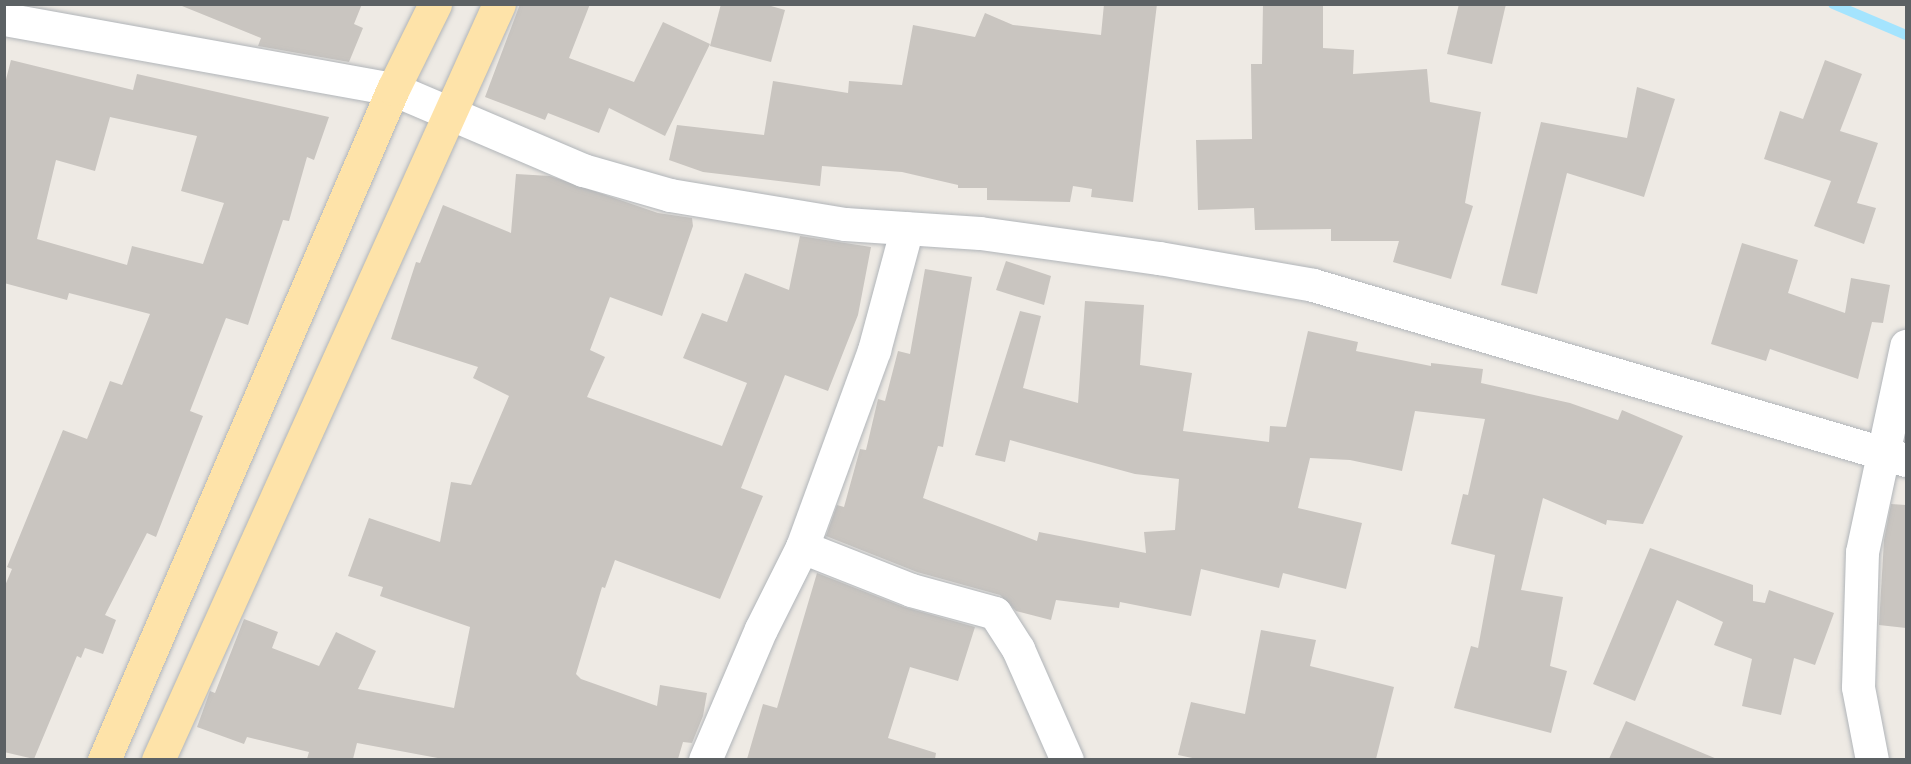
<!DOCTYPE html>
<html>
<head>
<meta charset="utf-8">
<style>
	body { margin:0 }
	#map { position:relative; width:1911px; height:764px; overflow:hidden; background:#eeeae4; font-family:"Fira Sans Condensed",sans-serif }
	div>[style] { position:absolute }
	.stream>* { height:10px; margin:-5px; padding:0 5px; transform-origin:5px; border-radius:5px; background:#a4e4fe }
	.building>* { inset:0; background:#c9c5c0 }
	.roads { filter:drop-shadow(0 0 2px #b1b5b9) drop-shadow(0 0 2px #b1b5b9) }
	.minor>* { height:33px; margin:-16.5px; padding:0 16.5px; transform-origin:16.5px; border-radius:16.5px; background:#fff }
	.major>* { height:33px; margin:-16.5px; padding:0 16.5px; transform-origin:16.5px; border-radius:16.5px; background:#fee3a9 }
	span { translate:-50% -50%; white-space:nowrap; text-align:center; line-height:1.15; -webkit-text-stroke:5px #fff; paint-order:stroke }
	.frame { position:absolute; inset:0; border:6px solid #5c6164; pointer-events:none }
</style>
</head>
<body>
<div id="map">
	<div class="stream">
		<div style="left:1833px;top:4px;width:79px;rotate:23deg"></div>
	</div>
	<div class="building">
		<div style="clip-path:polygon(362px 4px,354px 24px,363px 28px,349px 62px,258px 46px,261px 38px,182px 6px)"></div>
		<div style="clip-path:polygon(520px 4px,590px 4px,569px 58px,634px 82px,663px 22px,710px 44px,665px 136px,609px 108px,599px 133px,548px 113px,545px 120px,485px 97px)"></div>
		<div style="clip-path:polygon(721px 4px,764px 4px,785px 10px,771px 62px,710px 46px)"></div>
		<div style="clip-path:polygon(1104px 4px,1157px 4px,1133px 202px,1091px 197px,1092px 189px,1073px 186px,1070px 202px,987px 200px,987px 188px,958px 188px,958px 185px,902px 172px,822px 166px,820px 186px,703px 172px,669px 160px,677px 125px,764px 135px,773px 81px,848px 93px,849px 81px,902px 85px,913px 25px,975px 37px,985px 13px,1013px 25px,1101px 35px)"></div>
		<div style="clip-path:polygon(1263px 4px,1323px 4px,1323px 48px,1354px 50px,1353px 74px,1427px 69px,1430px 102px,1481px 112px,1465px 203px,1473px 206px,1451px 279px,1393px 262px,1399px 241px,1331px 241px,1331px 229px,1255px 230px,1254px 208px,1198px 210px,1196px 140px,1252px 139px,1251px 64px,1262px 64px)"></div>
		<div style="clip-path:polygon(1459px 4px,1506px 4px,1492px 64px,1447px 54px)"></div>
		<div style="clip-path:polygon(evenodd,11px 60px,133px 90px,137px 74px,329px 117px,314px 160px,307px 157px,289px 221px,283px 220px,248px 325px,226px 318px,190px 411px,203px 416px,156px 537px,147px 533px,105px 615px,116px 620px,103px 654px,85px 648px,81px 658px,77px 656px,34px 759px,4px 752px,4px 588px,12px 569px,7px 567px,63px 430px,87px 439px,110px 381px,122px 385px,150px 314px,69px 293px,67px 300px,4px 283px,4px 87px,11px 60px,110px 117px,197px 136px,181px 191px,224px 203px,203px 264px,132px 246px,127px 265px,37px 239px,56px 160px,95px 171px,110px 117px)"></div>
		<div style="clip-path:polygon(1825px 60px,1862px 74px,1840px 131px,1878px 143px,1857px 203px,1876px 208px,1864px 244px,1814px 226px,1831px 181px,1764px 159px,1780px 111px,1803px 119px)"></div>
		<div style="clip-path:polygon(1637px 87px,1675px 99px,1644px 197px,1567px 173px,1537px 294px,1501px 285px,1541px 122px,1627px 138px)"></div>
		<div style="clip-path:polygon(516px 174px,550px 176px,658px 213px,692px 218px,693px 226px,662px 316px,610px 297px,590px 350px,605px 357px,587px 397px,722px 446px,747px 383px,683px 358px,702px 313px,727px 322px,745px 273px,789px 290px,800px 236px,871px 247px,858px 315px,828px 391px,785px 375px,741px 488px,763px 496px,720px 599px,615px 560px,605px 588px,602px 587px,576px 674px,581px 679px,657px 706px,660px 685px,707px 693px,703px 716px,692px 743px,683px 742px,678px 759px,443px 759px,357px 743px,353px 759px,307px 759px,309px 752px,247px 737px,244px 744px,197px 727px,210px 691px,215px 693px,244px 619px,278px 632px,272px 648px,319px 666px,336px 632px,376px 651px,358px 689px,454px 708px,470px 627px,380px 596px,383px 587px,348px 576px,369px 518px,440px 542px,451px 482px,471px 485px,509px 396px,473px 378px,478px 367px,391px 339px,416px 262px,420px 263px,443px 205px,511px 233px)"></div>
		<div style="clip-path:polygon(1742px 243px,1798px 260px,1788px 293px,1845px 313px,1851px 278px,1890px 285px,1883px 323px,1872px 322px,1858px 379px,1770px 349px,1766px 361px,1711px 344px)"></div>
		<div style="clip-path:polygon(1006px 261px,1051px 276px,1044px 305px,996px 290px)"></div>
		<div style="clip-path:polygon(925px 269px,972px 277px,943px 447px,938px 446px,923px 498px,1037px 541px,1039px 532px,1146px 553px,1144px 532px,1175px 530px,1179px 479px,1135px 474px,1010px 440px,1005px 462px,975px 455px,1020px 311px,1041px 316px,1023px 388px,1078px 403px,1085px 301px,1144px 305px,1140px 365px,1192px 373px,1183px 431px,1269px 442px,1270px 426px,1286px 427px,1308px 331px,1358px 342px,1356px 351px,1431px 366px,1431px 363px,1483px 369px,1481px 383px,1570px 403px,1618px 420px,1622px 410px,1683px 436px,1643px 524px,1607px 520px,1606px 525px,1543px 498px,1521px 590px,1563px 597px,1550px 666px,1567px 671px,1551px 733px,1454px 708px,1471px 646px,1478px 648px,1495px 555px,1451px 544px,1463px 494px,1468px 495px,1485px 419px,1415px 411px,1402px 471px,1350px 460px,1310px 458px,1298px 508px,1362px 523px,1346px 589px,1283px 573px,1279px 588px,1201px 569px,1191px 616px,1120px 602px,1119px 608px,1056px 600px,1051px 620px,1016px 611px,1000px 595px,917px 572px,826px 536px,837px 505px,844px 507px,860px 449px,866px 450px,878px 399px,885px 401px,898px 351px,910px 354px)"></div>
		<div style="clip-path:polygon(1891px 504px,1906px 505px,1906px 628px,1879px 625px,1884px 540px)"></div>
		<div style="clip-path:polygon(1650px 548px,1753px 585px,1753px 601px,1765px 603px,1769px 590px,1834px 613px,1815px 665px,1794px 658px,1781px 715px,1742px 706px,1752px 659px,1714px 645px,1723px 622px,1677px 600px,1635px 701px,1593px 684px)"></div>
		<div style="clip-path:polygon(817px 573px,904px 607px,975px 627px,958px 681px,910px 667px,888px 738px,936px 753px,935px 759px,747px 759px,763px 704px,777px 708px)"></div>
		<div style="clip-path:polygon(1261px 630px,1316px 640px,1310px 666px,1394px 687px,1376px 759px,1197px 759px,1178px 755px,1191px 702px,1245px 714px)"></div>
		<div style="clip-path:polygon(1626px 721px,1717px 759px,1609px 759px)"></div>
	</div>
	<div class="roads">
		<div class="minor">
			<div style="left:4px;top:19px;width:395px;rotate:10.2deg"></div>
			<div style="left:393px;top:89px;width:207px;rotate:23.1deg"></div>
			<div style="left:583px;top:170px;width:91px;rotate:16deg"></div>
			<div style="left:670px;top:195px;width:177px;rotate:9.4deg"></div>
			<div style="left:845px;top:224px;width:135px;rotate:3.8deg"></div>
			<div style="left:980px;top:233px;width:181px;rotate:8deg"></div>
			<div style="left:1159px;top:258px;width:156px;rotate:9.9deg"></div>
			<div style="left:1313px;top:285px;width:618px;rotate:16.44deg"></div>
			<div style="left:802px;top:547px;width:117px;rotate:21.5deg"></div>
			<div style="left:911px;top:590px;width:87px;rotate:15.3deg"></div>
			<div style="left:995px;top:613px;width:43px;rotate:57.4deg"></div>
			<div style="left:1018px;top:649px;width:121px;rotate:66.2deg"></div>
			<div style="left:705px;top:760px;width:142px;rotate:-66.9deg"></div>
			<div style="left:761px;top:629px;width:92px;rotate:-63.4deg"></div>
			<div style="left:802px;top:547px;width:210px;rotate:-69.9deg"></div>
			<div style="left:874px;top:350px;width:126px;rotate:-74.9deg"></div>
			<div style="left:1872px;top:760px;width:74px;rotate:-100.9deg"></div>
			<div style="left:1858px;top:687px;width:135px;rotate:-88.3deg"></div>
			<div style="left:1862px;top:552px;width:211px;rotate:-77.9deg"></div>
		</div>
		<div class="major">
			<div style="left:104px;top:760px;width:731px;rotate:-66.7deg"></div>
			<div style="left:393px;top:89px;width:95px;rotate:-63.7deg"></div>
			<div style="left:158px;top:760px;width:829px;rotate:-65.72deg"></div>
		</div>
	</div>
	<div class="frame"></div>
</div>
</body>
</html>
